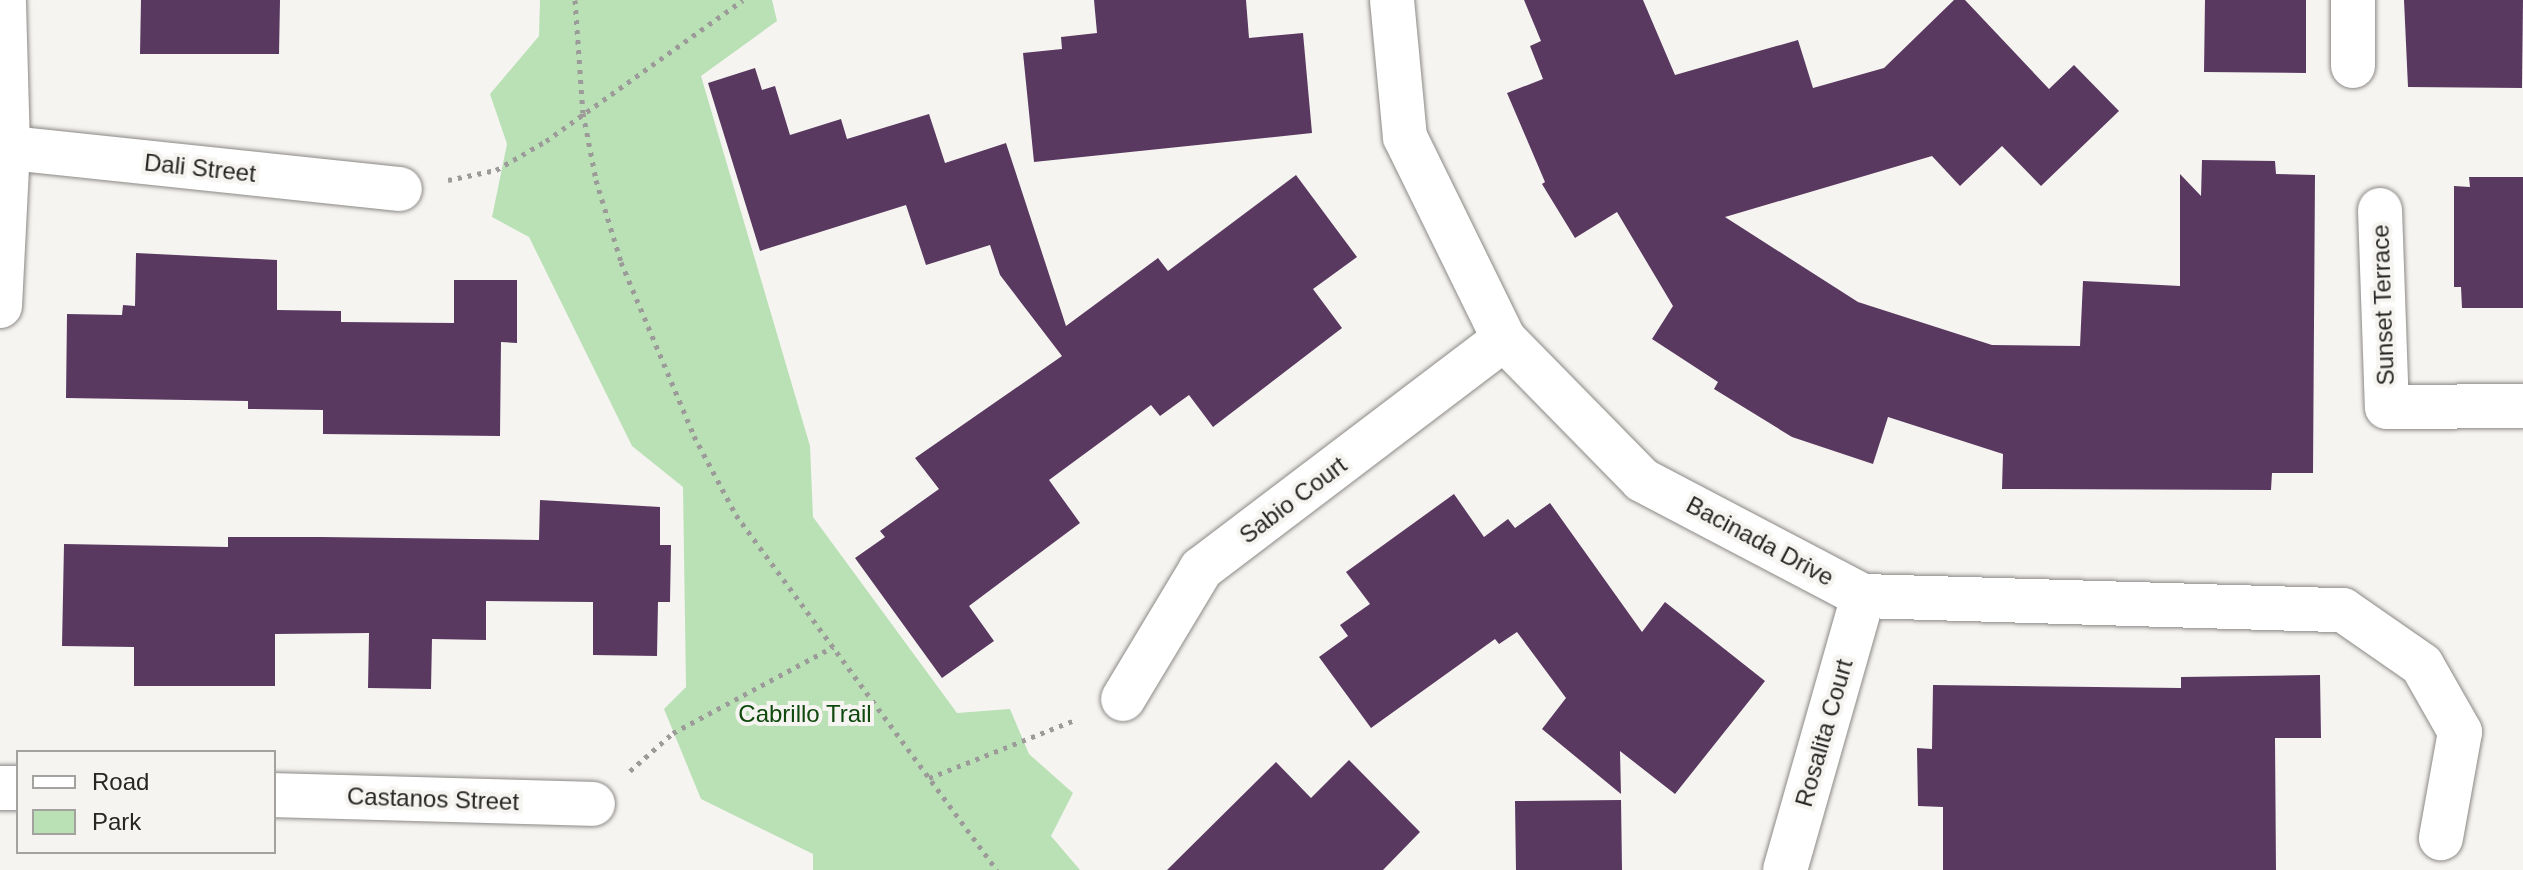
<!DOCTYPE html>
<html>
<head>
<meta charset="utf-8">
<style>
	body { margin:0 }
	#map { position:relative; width:2523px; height:870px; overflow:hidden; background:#f6f4f1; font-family:Arial,sans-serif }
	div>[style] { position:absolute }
	.green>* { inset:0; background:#b9e1b5 }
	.building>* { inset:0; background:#5a3961 }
	.path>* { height:5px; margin-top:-2.5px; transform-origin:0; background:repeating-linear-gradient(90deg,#9c9b99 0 4px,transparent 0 10px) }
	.roads { filter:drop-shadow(0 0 2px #8b8986) drop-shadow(0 0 2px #8b8986) }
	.minor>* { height:44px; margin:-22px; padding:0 22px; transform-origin:22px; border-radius:22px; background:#fff }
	span { translate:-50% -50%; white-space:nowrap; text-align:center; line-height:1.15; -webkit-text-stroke:8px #f6f4f1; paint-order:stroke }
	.street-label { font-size:24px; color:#272625 }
	.park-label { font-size:24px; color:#0f490e }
	.legend { position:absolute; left:16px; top:750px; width:260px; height:104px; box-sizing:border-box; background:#f6f4f1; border:2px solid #a3a29f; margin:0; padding:10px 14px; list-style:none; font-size:24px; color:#272625 }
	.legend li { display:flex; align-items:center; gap:16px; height:40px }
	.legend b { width:40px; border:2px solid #a3a29f }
</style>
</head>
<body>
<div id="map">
	<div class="green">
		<div style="clip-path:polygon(540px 0,772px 0,777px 21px,701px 76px,810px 446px,813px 517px,957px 713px,1010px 709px,1029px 754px,1073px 793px,1051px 836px,1080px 870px,813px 870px,813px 854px,701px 799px,664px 709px,686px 687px,683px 487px,632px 446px,529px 237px,492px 217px,507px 144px,490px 94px,539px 36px)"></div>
	</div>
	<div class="building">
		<div style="clip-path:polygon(141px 0,280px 0,279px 54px,140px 54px)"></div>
		<div style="clip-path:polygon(1094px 0,1246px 0,1249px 38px,1303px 33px,1312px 133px,1034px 162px,1023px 53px,1062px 49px,1061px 37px,1097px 33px)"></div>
		<div style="clip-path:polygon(1524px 0,1643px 0,1675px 75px,1798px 40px,1813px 88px,1884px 68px,1954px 0,1965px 0,2049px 89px,2074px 65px,2119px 111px,2041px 186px,2002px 146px,1960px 186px,1932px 156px,1725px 217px,1858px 302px,1992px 345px,2080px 346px,2083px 281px,2180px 286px,2180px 174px,2201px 196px,2202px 160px,2275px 161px,2276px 174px,2315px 175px,2313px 473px,2272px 473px,2271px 490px,2002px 489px,2003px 454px,1888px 417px,1873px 464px,1792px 437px,1714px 389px,1718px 382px,1652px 339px,1673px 306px,1617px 212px,1575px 238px,1542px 184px,1545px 182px,1507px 93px,1543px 79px,1530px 46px,1541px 41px)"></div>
		<div style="clip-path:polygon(2205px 0,2306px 0,2306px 73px,2204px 72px)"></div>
		<div style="clip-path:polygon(2404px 0,2523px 0,2522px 88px,2408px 87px)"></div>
		<div style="clip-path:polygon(755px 68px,762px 90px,775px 86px,790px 135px,841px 119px,847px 139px,929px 114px,945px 163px,1006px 143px,1066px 326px,1158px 258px,1168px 271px,1296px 175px,1357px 257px,1313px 289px,1342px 328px,1213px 427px,1189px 395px,1160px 416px,1151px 405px,1049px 480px,1080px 523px,969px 606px,994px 641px,942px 678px,855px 558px,885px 537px,880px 531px,939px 489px,915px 458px,1062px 356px,1000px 275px,990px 245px,926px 265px,906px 205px,760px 251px,708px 83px)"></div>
		<div style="clip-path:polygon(2469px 177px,2523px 177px,2523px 308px,2462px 308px,2461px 287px,2454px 287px,2454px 186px,2470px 187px)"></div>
		<div style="clip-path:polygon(136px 253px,277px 260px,277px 310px,341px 311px,341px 322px,454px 323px,454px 280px,517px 280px,517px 343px,501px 342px,500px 436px,323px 434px,323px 410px,248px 409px,248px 401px,66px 398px,67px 314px,122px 315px,123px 305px,135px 306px)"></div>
		<div style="clip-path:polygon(1454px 494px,1484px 537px,1508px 519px,1515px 528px,1550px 503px,1642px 632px,1665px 602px,1765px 681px,1675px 794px,1620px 751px,1621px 794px,1542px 729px,1566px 698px,1517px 632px,1499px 644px,1495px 639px,1371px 728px,1319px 657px,1348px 636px,1340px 625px,1370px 604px,1346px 572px)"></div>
		<div style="clip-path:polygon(540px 500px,660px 507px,660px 545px,671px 545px,670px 602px,658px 602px,657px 656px,593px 655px,593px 602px,486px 601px,486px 640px,432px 639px,431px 689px,368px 688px,369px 633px,275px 634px,275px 686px,134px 686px,134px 647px,62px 646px,64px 544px,228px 547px,228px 537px,322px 537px,539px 540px)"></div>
		<div style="clip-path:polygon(2320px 675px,2321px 738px,2275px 738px,2276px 870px,1943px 870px,1943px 807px,1918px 806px,1917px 748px,1932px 749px,1933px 685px,2181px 688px,2181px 677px)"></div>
		<div style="clip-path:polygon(1349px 760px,1420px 832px,1383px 870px,1167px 870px,1276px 762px,1311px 798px)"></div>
		<div style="clip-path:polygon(1621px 800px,1622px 870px,1516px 870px,1515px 801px)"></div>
	</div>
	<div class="path">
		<div style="left:575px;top:0;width:113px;rotate:86deg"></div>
		<div style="left:583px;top:113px;width:68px;rotate:79deg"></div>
		<div style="left:596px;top:180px;width:86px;rotate:73deg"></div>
		<div style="left:621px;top:262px;width:189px;rotate:67.2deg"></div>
		<div style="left:694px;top:436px;width:89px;rotate:62deg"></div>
		<div style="left:736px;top:515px;width:441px;rotate:53.7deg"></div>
		<div style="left:448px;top:180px;width:49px;rotate:-11.8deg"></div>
		<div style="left:496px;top:170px;width:58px;rotate:-30.1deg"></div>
		<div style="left:546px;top:141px;width:242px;rotate:-35.6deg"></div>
		<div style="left:630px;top:771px;width:57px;rotate:-41.5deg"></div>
		<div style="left:673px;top:733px;width:182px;rotate:-28.3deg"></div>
		<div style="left:929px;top:778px;width:159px;rotate:-21.7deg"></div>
	</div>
	<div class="roads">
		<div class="minor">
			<div style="left:1392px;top:0;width:138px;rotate:84.6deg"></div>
			<div style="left:1405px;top:137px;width:225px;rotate:63.9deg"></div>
			<div style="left:1504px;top:339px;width:197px;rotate:45.6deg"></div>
			<div style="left:1642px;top:480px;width:250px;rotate:27.7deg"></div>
			<div style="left:1863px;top:596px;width:480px;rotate:1.7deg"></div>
			<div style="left:2343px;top:610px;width:96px;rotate:34.8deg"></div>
			<div style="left:2422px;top:665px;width:77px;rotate:60.4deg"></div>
			<div style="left:2460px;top:732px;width:108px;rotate:100.2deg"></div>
			<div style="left:2353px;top:66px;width:66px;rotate:-90deg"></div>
			<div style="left:0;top:147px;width:402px;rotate:6deg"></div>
			<div style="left:2380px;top:210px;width:197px;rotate:88deg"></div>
			<div style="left:2387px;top:407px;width:136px;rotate:-0.4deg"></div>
			<div style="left:0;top:306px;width:159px;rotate:-87.1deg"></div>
			<div style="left:8px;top:147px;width:147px;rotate:-91.6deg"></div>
			<div style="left:1123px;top:699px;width:152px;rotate:-59deg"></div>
			<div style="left:1201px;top:569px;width:380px;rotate:-37.2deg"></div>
			<div style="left:0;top:788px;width:18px"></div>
			<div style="left:274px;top:795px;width:319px;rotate:1.6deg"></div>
			<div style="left:1785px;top:870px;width:285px;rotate:-74.1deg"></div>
		</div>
	</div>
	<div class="street-label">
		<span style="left:200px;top:168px;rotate:6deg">Dali Street</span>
		<span style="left:2383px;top:305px;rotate:-92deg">Sunset Terrace</span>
		<span style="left:1293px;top:500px;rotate:-37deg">Sabio Court</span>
		<span style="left:1760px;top:541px;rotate:28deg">Bacinada Drive</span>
		<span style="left:1824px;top:733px;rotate:-74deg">Rosalita Court</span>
		<span style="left:433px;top:799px;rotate:2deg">Castanos Street</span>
	</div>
	<div class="park-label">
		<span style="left:805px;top:714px">Cabrillo Trail</span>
	</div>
	<ul class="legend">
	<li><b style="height:10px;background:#fff"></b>Road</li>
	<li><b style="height:22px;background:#b9e1b5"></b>Park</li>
	</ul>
</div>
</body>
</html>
